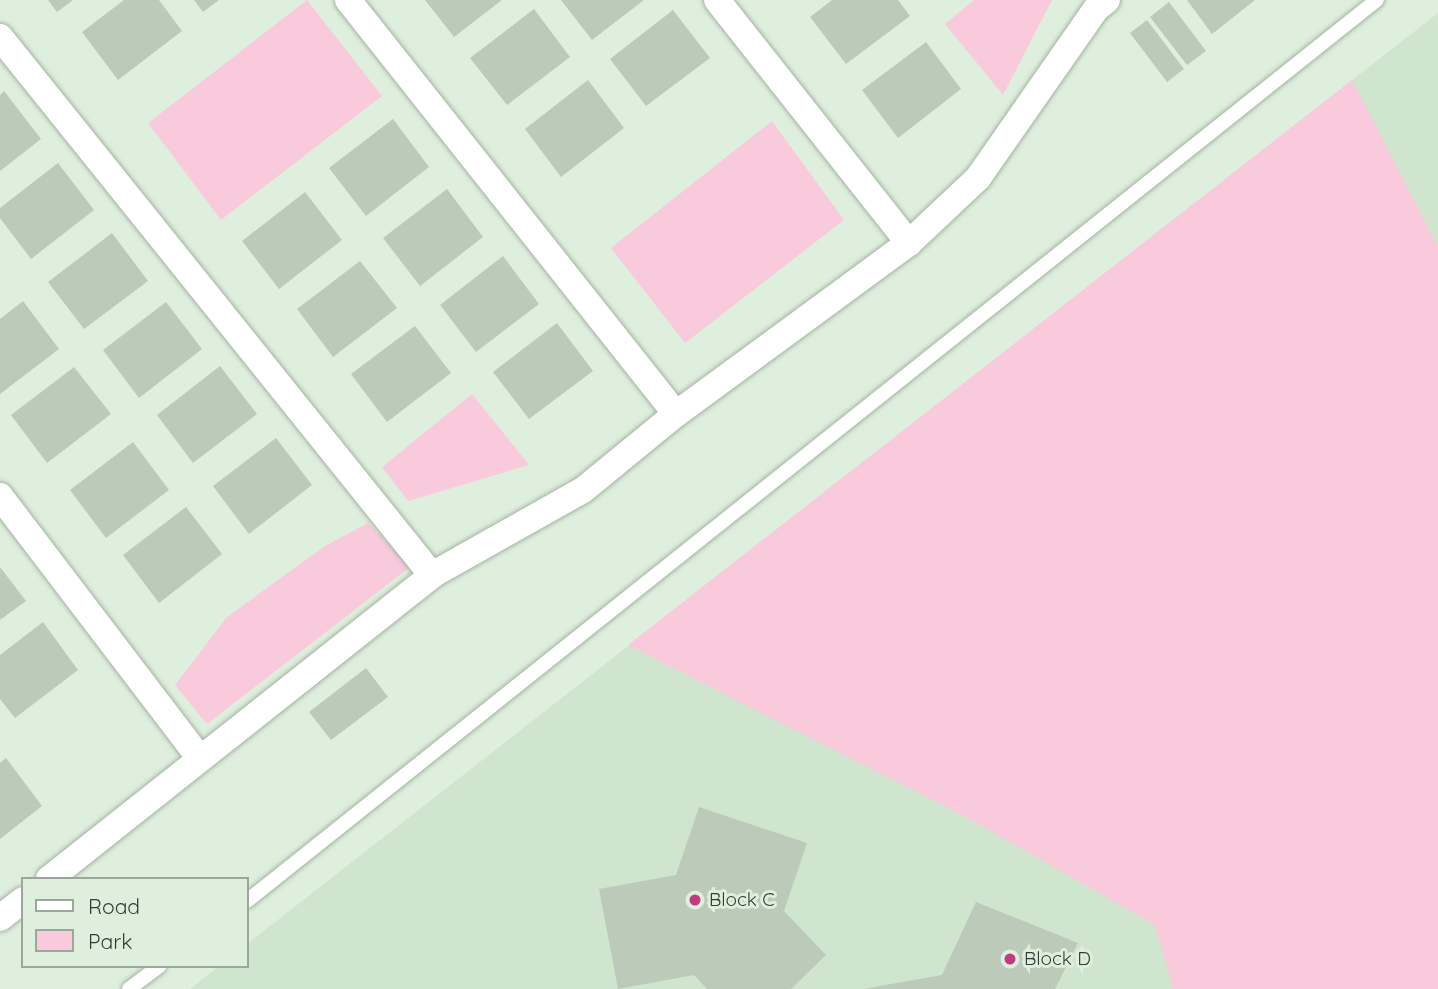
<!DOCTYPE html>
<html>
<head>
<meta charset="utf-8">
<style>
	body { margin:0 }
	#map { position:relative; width:1438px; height:989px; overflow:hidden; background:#dfefdd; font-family:Quicksand,sans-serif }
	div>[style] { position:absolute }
	.built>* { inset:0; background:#cfe5cd }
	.green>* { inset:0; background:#f9cadc }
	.building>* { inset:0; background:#bbcab9 }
	.roads { filter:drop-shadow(0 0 2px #a4b3a2) drop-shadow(0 0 2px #a4b3a2) }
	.service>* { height:14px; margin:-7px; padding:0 7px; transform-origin:7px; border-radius:7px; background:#fff }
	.minor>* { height:26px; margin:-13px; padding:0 13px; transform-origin:13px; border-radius:13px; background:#fff }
	.dots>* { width:19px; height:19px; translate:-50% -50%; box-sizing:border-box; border:4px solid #dfefdd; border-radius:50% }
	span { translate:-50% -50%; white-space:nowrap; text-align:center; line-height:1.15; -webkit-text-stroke:6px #dfefdd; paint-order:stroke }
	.poi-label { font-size:19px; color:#363c35 }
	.left { translate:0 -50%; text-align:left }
	.legend { position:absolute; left:21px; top:877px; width:228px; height:91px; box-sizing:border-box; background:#dfefdd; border:2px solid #9ba79a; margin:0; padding:9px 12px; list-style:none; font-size:21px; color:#363c35 }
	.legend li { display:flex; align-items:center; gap:14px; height:35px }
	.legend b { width:35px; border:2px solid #9ba79a }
</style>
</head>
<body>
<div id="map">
	<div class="built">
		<div style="clip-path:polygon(1438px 13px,1438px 989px,190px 989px,219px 966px,247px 966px,247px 944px)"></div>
	</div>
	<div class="green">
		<div style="clip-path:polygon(307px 0,382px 96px,221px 220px,148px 123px)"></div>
		<div style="clip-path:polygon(974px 0,1052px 0,1003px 95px,945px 24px)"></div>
		<div style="clip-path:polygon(1352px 80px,1438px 247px,1438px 989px,1173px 989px,1155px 925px,966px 817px,628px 645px)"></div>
		<div style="clip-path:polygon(772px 121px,844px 220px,685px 343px,611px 248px)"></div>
		<div style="clip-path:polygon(472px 394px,529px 465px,408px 501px,382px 467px)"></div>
		<div style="clip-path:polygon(368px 523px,410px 567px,207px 724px,175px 685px,227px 617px,325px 546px)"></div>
	</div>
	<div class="building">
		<div style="clip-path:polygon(48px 0,73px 0,57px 12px)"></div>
		<div style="clip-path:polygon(124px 0,159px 0,182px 31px,118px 80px,82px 32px)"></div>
		<div style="clip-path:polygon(194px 0,219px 0,203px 12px)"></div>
		<div style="clip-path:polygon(425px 0,502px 0,454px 37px)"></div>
		<div style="clip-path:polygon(561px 0,644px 0,592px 40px)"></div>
		<div style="clip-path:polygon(832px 0,898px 0,910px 16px,846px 64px,810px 17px)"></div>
		<div style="clip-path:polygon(1187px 0,1255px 0,1212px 34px)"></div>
		<div style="clip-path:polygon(1169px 2px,1206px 51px,1187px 65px,1150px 17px)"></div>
		<div style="clip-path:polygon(534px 9px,570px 57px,507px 105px,470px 58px)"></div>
		<div style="clip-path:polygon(673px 10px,710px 58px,646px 106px,610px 59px)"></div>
		<div style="clip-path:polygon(1147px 20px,1184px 69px,1167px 82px,1130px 33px)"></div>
		<div style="clip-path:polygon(926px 42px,961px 89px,898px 138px,862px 90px)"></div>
		<div style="clip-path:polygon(588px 80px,624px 128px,561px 177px,525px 129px)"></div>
		<div style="clip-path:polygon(4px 91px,41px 139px,0 171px,0 95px)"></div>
		<div style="clip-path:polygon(393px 119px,429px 167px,366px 216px,329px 168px)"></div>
		<div style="clip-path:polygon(58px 163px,94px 210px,31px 259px,0 218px,0 208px)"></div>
		<div style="clip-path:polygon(447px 189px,483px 237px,420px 286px,383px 238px)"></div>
		<div style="clip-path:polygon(305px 192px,342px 240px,279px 289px,242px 241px)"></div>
		<div style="clip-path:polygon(112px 233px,148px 281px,84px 329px,48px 282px)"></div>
		<div style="clip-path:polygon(503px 256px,539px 304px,476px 352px,440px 305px)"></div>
		<div style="clip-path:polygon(360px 261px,397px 308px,333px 357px,297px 309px)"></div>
		<div style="clip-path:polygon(23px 301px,59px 349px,0 394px,0 319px)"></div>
		<div style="clip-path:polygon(166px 302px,202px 349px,139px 398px,103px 350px)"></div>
		<div style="clip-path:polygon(557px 323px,593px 371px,529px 419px,493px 372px)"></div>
		<div style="clip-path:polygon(415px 326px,451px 373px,387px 422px,351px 374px)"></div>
		<div style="clip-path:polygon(220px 366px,257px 414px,193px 463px,157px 415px)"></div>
		<div style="clip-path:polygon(74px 367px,111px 414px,47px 463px,11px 415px)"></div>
		<div style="clip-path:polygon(276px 438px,312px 485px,249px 534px,213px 486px)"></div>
		<div style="clip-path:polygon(133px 442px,169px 490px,106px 538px,70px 490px)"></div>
		<div style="clip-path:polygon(186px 507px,222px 554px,159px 603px,123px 555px)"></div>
		<div style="clip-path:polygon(0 567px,26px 601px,0 620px)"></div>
		<div style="clip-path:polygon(43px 622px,78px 670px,15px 718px,0 699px,0 655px)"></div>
		<div style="clip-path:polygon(366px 668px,388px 697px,331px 740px,309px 712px)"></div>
		<div style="clip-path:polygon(6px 758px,42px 806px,0 839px,0 763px)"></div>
		<div style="clip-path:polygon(699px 807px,807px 843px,784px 911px,826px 955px,791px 989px,707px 989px,694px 975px,618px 989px,599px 889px,676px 875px)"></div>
		<div style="clip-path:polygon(976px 902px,1078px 943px,1055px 989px,863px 989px,942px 975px)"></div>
	</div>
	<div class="roads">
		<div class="service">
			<div style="left:247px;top:901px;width:1445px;rotate:-38.57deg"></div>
			<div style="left:129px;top:989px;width:38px;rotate:-37deg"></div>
		</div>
		<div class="minor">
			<div style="left:348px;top:0;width:528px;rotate:51.61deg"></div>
			<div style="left:717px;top:0;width:310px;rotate:51.7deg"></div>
			<div style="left:0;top:37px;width:690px;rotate:51.24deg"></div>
			<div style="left:0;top:496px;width:330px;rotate:52.7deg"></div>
			<div style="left:49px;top:879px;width:489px;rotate:-38.4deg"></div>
			<div style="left:432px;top:575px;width:173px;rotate:-29.4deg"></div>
			<div style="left:583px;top:490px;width:120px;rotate:-39.3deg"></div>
			<div style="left:676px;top:414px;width:289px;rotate:-36.3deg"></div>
			<div style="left:909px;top:243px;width:95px;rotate:-43.3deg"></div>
			<div style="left:978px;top:178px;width:206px;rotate:-55.1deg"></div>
			<div style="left:1096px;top:9px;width:14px;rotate:-39deg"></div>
			<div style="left:0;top:918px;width:29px;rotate:-38deg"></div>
		</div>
	</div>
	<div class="dots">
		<div style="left:695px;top:900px;background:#c03b80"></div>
		<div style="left:1010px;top:959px;background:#c03b80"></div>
	</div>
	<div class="poi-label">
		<span class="left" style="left:709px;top:900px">Block C</span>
		<span class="left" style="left:1024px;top:959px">Block D</span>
	</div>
	<ul class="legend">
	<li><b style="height:9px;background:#fff"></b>Road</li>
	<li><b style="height:19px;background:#f9cadc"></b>Park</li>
	</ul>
</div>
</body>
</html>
